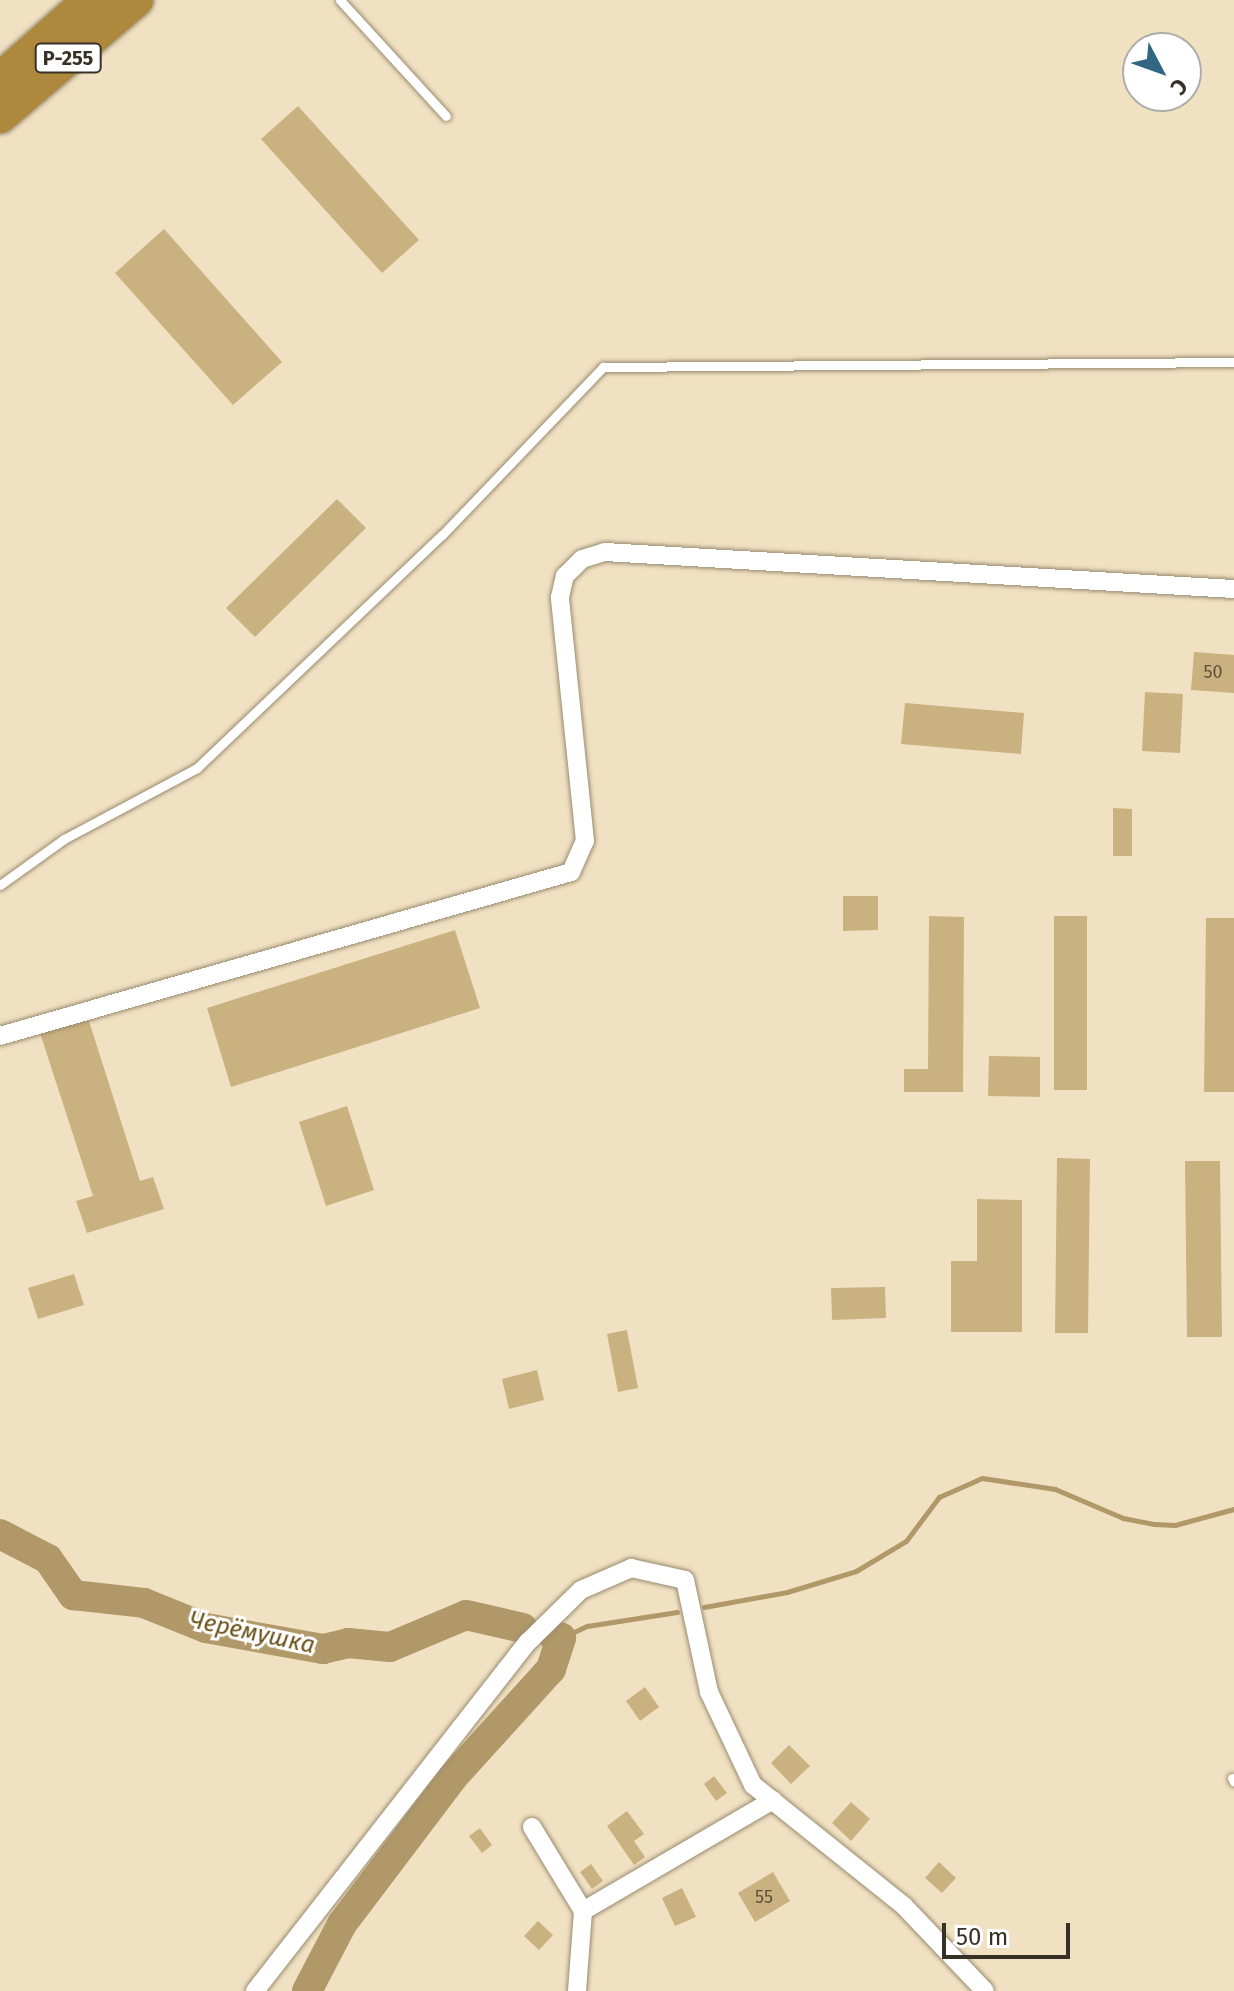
<!DOCTYPE html>
<html>
<head>
<meta charset="utf-8">
<style>
	body { margin:0 }
	#map { position:relative; width:1234px; height:1991px; overflow:hidden; background:#f1e1c3; font-family:"Fira Sans",sans-serif }
	div>[style] { position:absolute }
	.stream>* { height:5px; margin:-2.5px; padding:0 2.5px; transform-origin:2.5px; border-radius:2.5px; background:#b19868 }
	.river>* { height:30px; margin:-15px; padding:0 15px; transform-origin:15px; border-radius:15px; background:#b19868 }
	.building>* { inset:0; background:#cab180 }
	.roads { filter:drop-shadow(0 0 2px #998b6f) drop-shadow(0 0 2px #998b6f) }
	.lane>* { height:9px; margin:-4.5px; padding:0 4.5px; transform-origin:4.5px; border-radius:4.5px; background:#fff }
	.street>* { height:18px; margin:-9px; padding:0 9px; transform-origin:9px; border-radius:9px; background:#fff }
	.highway>* { height:34px; margin:-17px; padding:0 17px; transform-origin:17px; border-radius:17px; background:#ae893d }
	span { translate:-50% -50%; white-space:nowrap; text-align:center; line-height:1.15; -webkit-text-stroke:6px #fff; paint-order:stroke }
	.number-label { font-size:18px; color:#5c513c }
	.number-label span { -webkit-text-stroke-width:0 }
	.shield-label span { padding:2px 6px; background:#fff; border:2px solid; border-radius:6px; -webkit-text-stroke-width:0 }
	.shield-label { font-size:20px; color:#373125; font-weight:700 }
	.water-label { font-size:24px; color:#6b5118; font-style:italic }
	.north { position:absolute; left:1122px; top:32px; width:80px; height:80px; box-sizing:border-box; background:#fff; border:2px solid #afada8; border-radius:50%; rotate:131deg; font-size:22px; font-weight:700; line-height:32px; text-align:center; color:#373125 }
	.north::after { content:''; display:block; margin:auto; width:28px; height:36px; background:#306681; clip-path:polygon(50% 0,100% 100%,50% 72%,0 100%) }
	.scale { position:absolute; left:942px; top:1923px; width:128px; height:36px; box-sizing:border-box; border:4px solid #373125; border-top:0; padding-left:10px; font-size:24px; line-height:28px; white-space:nowrap; color:#373125; -webkit-text-stroke:6px #fff; paint-order:stroke }
</style>
</head>
<body>
<div id="map">
	<div class="stream">
		<div style="left:704px;top:1607px;width:84px;rotate:-10.2deg"></div>
		<div style="left:787px;top:1592px;width:72px;rotate:-16.9deg"></div>
		<div style="left:856px;top:1571px;width:58px;rotate:-31deg"></div>
		<div style="left:906px;top:1541px;width:55px;rotate:-53.1deg"></div>
		<div style="left:939px;top:1497px;width:47px;rotate:-23.8deg"></div>
		<div style="left:982px;top:1478px;width:74px;rotate:8.6deg"></div>
		<div style="left:1055px;top:1489px;width:74px;rotate:23.1deg"></div>
		<div style="left:1123px;top:1518px;width:32px;rotate:11deg"></div>
		<div style="left:1154px;top:1524px;width:21px;rotate:3deg"></div>
		<div style="left:1175px;top:1525px;width:61px;rotate:-15.2deg"></div>
		<div style="left:561px;top:1638px;width:29px;rotate:-25deg"></div>
		<div style="left:587px;top:1626px;width:91px;rotate:-8.8deg"></div>
	</div>
	<div class="river">
		<div style="left:0;top:1534px;width:54px;rotate:27.5deg"></div>
		<div style="left:48px;top:1559px;width:44px;rotate:55.2deg"></div>
		<div style="left:73px;top:1595px;width:71px;rotate:6.4deg"></div>
		<div style="left:144px;top:1603px;width:67px;rotate:22deg"></div>
		<div style="left:206px;top:1628px;width:119px;rotate:10.2deg"></div>
		<div style="left:323px;top:1649px;width:26px;rotate:-13deg"></div>
		<div style="left:348px;top:1643px;width:42px;rotate:5.4deg"></div>
		<div style="left:390px;top:1647px;width:82px;rotate:-22.8deg"></div>
		<div style="left:466px;top:1615px;width:58px;rotate:12.8deg"></div>
		<div style="left:307px;top:1991px;width:76px;rotate:-62.4deg"></div>
		<div style="left:342px;top:1924px;width:184px;rotate:-52.9deg"></div>
		<div style="left:453px;top:1777px;width:146px;rotate:-47.8deg"></div>
		<div style="left:551px;top:1669px;width:33px;rotate:-72deg"></div>
		<div style="left:561px;top:1638px;width:8px;rotate:-166deg"></div>
	</div>
	<div class="building">
		<div style="clip-path:polygon(298px 106px,419px 240px,382px 273px,261px 139px)"></div>
		<div style="clip-path:polygon(164px 229px,282px 362px,233px 405px,115px 273px)"></div>
		<div style="clip-path:polygon(337px 499px,366px 528px,255px 637px,226px 608px)"></div>
		<div style="clip-path:polygon(1194px 652px,1234px 655px,1234px 693px,1191px 690px)"></div>
		<div style="clip-path:polygon(1145px 692px,1183px 694px,1180px 753px,1142px 751px)"></div>
		<div style="clip-path:polygon(905px 703px,1024px 713px,1021px 754px,901px 744px)"></div>
		<div style="clip-path:polygon(1113px 808px,1132px 809px,1132px 856px,1113px 856px)"></div>
		<div style="clip-path:polygon(843px 896px,878px 896px,878px 930px,843px 931px)"></div>
		<div style="clip-path:polygon(929px 916px,964px 917px,963px 1092px,904px 1092px,904px 1069px,928px 1069px)"></div>
		<div style="clip-path:polygon(1054px 916px,1087px 916px,1087px 1090px,1054px 1090px)"></div>
		<div style="clip-path:polygon(1206px 918px,1234px 918px,1234px 1092px,1204px 1092px)"></div>
		<div style="clip-path:polygon(455px 930px,480px 1008px,231px 1087px,207px 1008px)"></div>
		<div style="clip-path:polygon(88px 1018px,140px 1181px,153px 1177px,164px 1209px,87px 1233px,76px 1201px,93px 1196px,40px 1033px)"></div>
		<div style="clip-path:polygon(989px 1056px,1040px 1057px,1040px 1097px,988px 1096px)"></div>
		<div style="clip-path:polygon(347px 1106px,374px 1190px,326px 1206px,299px 1122px)"></div>
		<div style="clip-path:polygon(1057px 1158px,1090px 1159px,1088px 1333px,1055px 1333px)"></div>
		<div style="clip-path:polygon(1185px 1161px,1220px 1161px,1222px 1337px,1187px 1337px)"></div>
		<div style="clip-path:polygon(977px 1199px,1022px 1200px,1022px 1332px,951px 1332px,951px 1261px,977px 1261px)"></div>
		<div style="clip-path:polygon(74px 1274px,84px 1305px,38px 1319px,28px 1288px)"></div>
		<div style="clip-path:polygon(885px 1287px,886px 1318px,832px 1320px,831px 1288px)"></div>
		<div style="clip-path:polygon(627px 1330px,638px 1388px,618px 1392px,607px 1334px)"></div>
		<div style="clip-path:polygon(537px 1370px,544px 1400px,509px 1409px,502px 1379px)"></div>
		<div style="clip-path:polygon(645px 1687px,659px 1707px,640px 1721px,626px 1701px)"></div>
		<div style="clip-path:polygon(789px 1745px,810px 1766px,791px 1784px,771px 1763px)"></div>
		<div style="clip-path:polygon(714px 1776px,727px 1793px,716px 1801px,704px 1784px)"></div>
		<div style="clip-path:polygon(851px 1802px,870px 1819px,851px 1841px,832px 1823px)"></div>
		<div style="clip-path:polygon(627px 1811px,644px 1834px,634px 1841px,645px 1857px,634px 1865px,607px 1826px)"></div>
		<div style="clip-path:polygon(480px 1828px,492px 1845px,482px 1853px,469px 1836px)"></div>
		<div style="clip-path:polygon(939px 1862px,956px 1878px,942px 1893px,925px 1878px)"></div>
		<div style="clip-path:polygon(591px 1864px,603px 1881px,592px 1889px,580px 1872px)"></div>
		<div style="clip-path:polygon(773px 1872px,790px 1901px,755px 1922px,738px 1893px)"></div>
		<div style="clip-path:polygon(682px 1888px,696px 1917px,675px 1926px,662px 1898px)"></div>
		<div style="clip-path:polygon(538px 1921px,553px 1935px,539px 1950px,524px 1936px)"></div>
	</div>
	<div class="roads">
		<div class="lane">
			<div style="left:340px;top:0;width:157px;rotate:47.6deg"></div>
			<div style="left:0;top:885px;width:79px;rotate:-35.7deg"></div>
			<div style="left:64px;top:839px;width:151px;rotate:-28.1deg"></div>
			<div style="left:197px;top:768px;width:338px;rotate:-43.6deg"></div>
			<div style="left:442px;top:535px;width:233px;rotate:-46.2deg"></div>
			<div style="left:603px;top:367px;width:631px;rotate:-0.45deg"></div>
			<div style="left:1232px;top:1778px;width:4px;rotate:63deg"></div>
		</div>
		<div class="street">
			<div style="left:0;top:1036px;width:594px;rotate:-16.02deg"></div>
			<div style="left:571px;top:872px;width:34px;rotate:-66deg"></div>
			<div style="left:585px;top:841px;width:245px;rotate:-95.9deg"></div>
			<div style="left:560px;top:597px;width:22px;rotate:-77deg"></div>
			<div style="left:565px;top:576px;width:24px;rotate:-45deg"></div>
			<div style="left:582px;top:559px;width:24px;rotate:-17deg"></div>
			<div style="left:605px;top:552px;width:630px;rotate:3.37deg"></div>
			<div style="left:532px;top:1827px;width:98px;rotate:58.7deg"></div>
			<div style="left:583px;top:1911px;width:80px;rotate:94.3deg"></div>
			<div style="left:583px;top:1911px;width:220px;rotate:-30.3deg"></div>
			<div style="left:255px;top:1991px;width:443px;rotate:-52deg"></div>
			<div style="left:528px;top:1642px;width:74px;rotate:-44.5deg"></div>
			<div style="left:581px;top:1590px;width:55px;rotate:-23.7deg"></div>
			<div style="left:631px;top:1568px;width:55px;rotate:12.5deg"></div>
			<div style="left:685px;top:1580px;width:115px;rotate:77.9deg"></div>
			<div style="left:709px;top:1692px;width:103px;rotate:64.7deg"></div>
			<div style="left:753px;top:1785px;width:193px;rotate:38.7deg"></div>
			<div style="left:904px;top:1906px;width:117px;rotate:46.4deg"></div>
		</div>
		<div class="highway">
			<div style="left:0;top:80px;width:120px;rotate:-41.6deg"></div>
			<div style="left:0;top:116px;width:179px;rotate:-40.5deg"></div>
		</div>
	</div>
	<div class="number-label">
		<span style="left:1213px;top:672px">50</span>
		<span style="left:764px;top:1897px">55</span>
	</div>
	<div class="shield-label">
		<span style="left:68px;top:58px">Р-255</span>
	</div>
	<div class="water-label">
		<span style="left:252px;top:1633px;rotate:12deg">Черёмушка</span>
	</div>
	<div class="north">С</div>
	<div class="scale">50 m</div>
</div>
</body>
</html>
